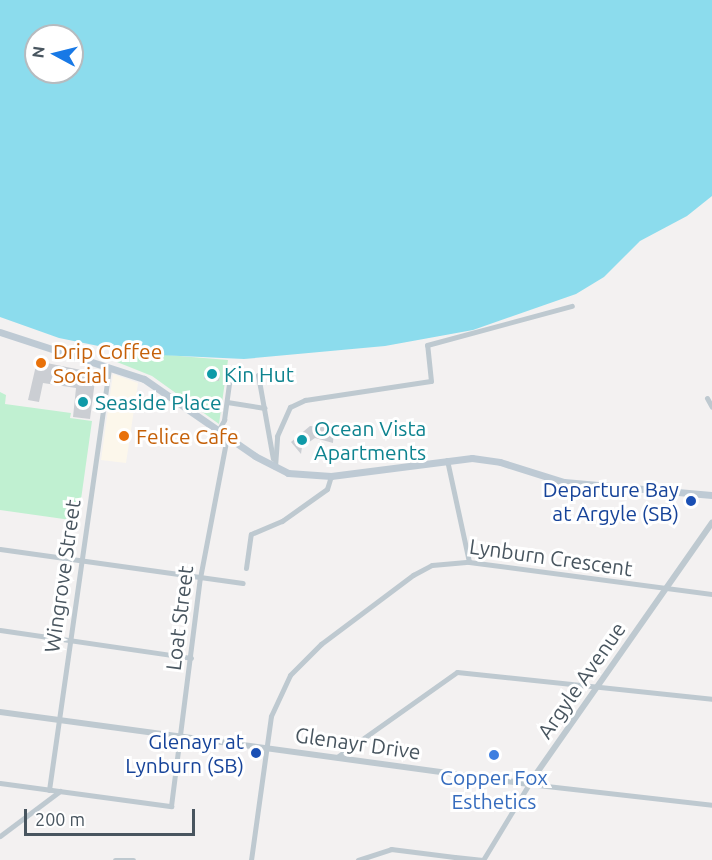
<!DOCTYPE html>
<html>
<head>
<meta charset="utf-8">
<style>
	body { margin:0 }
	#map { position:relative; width:712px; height:860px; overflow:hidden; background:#f3f1f1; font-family:Ubuntu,sans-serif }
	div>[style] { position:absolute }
	.commercial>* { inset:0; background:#fcf7eb }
	.green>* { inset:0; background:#c0f0d1 }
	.water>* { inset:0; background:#8cdced }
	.building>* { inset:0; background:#cbced3 }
	.minor>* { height:5px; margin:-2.5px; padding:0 2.5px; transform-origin:2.5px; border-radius:2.5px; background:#bec9d0 }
	.tertiary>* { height:6px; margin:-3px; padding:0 3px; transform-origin:3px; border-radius:3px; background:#bec9d0 }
	.secondary>* { height:7px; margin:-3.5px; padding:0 3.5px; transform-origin:3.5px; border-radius:3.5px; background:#becad4 }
	.dots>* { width:16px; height:16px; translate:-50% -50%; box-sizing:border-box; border:3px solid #fff; border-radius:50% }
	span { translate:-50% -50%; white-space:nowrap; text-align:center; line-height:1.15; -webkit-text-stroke:6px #fff; paint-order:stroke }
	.food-label { font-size:21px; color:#c56008 }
	.left { translate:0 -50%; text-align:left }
	.culture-label { font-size:21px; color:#0d838f }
	.transit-label { font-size:21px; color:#164399 }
	.right { translate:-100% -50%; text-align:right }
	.street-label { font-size:21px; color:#48555f }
	.shop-label { font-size:21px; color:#366cbe }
	.north { position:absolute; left:24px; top:24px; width:60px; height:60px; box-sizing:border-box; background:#fff; border:2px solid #b6bbbf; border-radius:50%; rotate:277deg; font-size:16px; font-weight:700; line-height:24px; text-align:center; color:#48555f }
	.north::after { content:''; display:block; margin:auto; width:21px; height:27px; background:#1879e6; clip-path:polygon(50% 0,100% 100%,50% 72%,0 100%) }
	.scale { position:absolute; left:24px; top:809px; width:171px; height:27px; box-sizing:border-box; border:3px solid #48555f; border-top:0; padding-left:8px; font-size:18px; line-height:21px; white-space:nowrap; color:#48555f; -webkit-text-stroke:4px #fff; paint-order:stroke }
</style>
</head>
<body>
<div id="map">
	<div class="commercial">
		<div style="clip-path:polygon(113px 374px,138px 383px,126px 463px,101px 460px)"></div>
	</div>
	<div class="green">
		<div style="clip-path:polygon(119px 351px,228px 360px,219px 424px,152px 376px,117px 362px)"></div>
		<div style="clip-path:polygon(0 392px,6px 395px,5px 404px,71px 413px,70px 418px,92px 421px,78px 521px,0 510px)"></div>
	</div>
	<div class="water">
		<div style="clip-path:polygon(evenodd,0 0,712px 0,712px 196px,687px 216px,640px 241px,604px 277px,576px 294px,473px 330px,385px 346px,244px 359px,138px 354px,59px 338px,0 317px,0 0,36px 36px,72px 36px,72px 72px,36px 72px,36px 36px)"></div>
	</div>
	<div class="building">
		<div style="clip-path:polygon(37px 361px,96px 373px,90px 419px,73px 417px,76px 388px,43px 383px,39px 402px,28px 400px)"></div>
		<div style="clip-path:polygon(206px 368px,220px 370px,219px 381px,204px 379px)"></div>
		<div style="clip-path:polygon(310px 426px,334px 428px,333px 443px,315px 438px,302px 447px,301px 454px,291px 442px)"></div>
	</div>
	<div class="minor">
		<div style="left:258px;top:375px;width:85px;rotate:79.9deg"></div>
		<div style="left:707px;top:398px;width:10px;rotate:61deg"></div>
		<div style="left:227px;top:402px;width:38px;rotate:9deg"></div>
		<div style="left:218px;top:431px;width:13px;rotate:-61deg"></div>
		<div style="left:224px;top:420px;width:51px;rotate:-82.2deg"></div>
		<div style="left:447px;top:460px;width:104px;rotate:77.8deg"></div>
		<div style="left:275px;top:467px;width:31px;rotate:-86deg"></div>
		<div style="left:277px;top:436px;width:32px;rotate:-66deg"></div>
		<div style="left:290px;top:407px;width:17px;rotate:-25deg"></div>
		<div style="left:305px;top:400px;width:127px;rotate:-8.6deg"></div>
		<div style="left:431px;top:381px;width:36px;rotate:-96deg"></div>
		<div style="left:427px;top:345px;width:150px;rotate:-15.1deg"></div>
		<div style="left:0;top:549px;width:245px;rotate:8deg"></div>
		<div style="left:246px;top:568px;width:34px;rotate:-82deg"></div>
		<div style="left:251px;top:534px;width:34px;rotate:-23deg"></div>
		<div style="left:282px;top:521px;width:55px;rotate:-35.4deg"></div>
		<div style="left:327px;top:489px;width:14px;rotate:-73deg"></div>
		<div style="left:0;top:630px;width:193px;rotate:8.3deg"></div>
		<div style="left:337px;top:757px;width:147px;rotate:-35.3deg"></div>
		<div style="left:457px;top:672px;width:256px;rotate:6deg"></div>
		<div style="left:0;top:783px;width:173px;rotate:7.7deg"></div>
		<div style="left:171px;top:806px;width:230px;rotate:-82.8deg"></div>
		<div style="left:200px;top:578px;width:144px;rotate:-79.2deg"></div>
		<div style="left:49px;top:790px;width:427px;rotate:-81.9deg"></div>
		<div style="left:0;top:836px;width:75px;rotate:-36.9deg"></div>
		<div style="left:115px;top:860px;width:18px"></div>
		<div style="left:251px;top:860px;width:145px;rotate:-82.1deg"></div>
		<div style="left:271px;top:716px;width:45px;rotate:-65.1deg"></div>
		<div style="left:290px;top:675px;width:44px;rotate:-45deg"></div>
		<div style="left:321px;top:644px;width:115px;rotate:-36.9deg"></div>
		<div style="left:413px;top:575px;width:21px;rotate:-28deg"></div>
		<div style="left:432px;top:565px;width:37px;rotate:-5deg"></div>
		<div style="left:469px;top:562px;width:245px;rotate:7.5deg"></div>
		<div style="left:358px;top:860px;width:35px;rotate:-18deg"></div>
		<div style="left:391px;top:849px;width:64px;rotate:7.1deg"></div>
		<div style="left:455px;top:857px;width:28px;rotate:6deg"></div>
		<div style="left:483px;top:860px;width:89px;rotate:-58.8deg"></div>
		<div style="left:529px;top:784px;width:184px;rotate:6.5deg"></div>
	</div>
	<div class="tertiary">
		<div style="left:0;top:712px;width:534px;rotate:7.75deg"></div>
		<div style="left:529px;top:784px;width:319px;rotate:-55deg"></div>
	</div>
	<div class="secondary">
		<div style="left:0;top:332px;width:151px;rotate:18.1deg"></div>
		<div style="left:144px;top:379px;width:135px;rotate:34.7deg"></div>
		<div style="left:255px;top:456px;width:37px;rotate:27deg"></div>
		<div style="left:288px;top:473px;width:43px;rotate:4deg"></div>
		<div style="left:331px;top:476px;width:142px;rotate:-7.3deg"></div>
		<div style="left:472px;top:458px;width:28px;rotate:8deg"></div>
		<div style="left:500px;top:462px;width:67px;rotate:17.4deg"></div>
		<div style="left:564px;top:482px;width:149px;rotate:5deg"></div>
	</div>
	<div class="dots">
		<div style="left:41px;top:363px;background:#e8710a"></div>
		<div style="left:212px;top:374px;background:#0f9aa8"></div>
		<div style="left:83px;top:402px;background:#0f9aa8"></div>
		<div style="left:124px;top:436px;background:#e8710a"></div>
		<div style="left:302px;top:440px;background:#0f9aa8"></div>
		<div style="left:691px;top:501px;background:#1a4fb4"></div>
		<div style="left:256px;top:753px;background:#1a4fb4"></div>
		<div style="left:494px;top:755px;background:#3f7fe0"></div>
	</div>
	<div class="food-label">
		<span class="left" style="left:53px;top:363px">Drip Coffee<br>Social</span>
		<span class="left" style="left:136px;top:436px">Felice Cafe</span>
	</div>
	<div class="culture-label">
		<span class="left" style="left:224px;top:374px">Kin Hut</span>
		<span class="left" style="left:95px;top:402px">Seaside Place</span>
		<span class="left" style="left:314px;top:440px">Ocean Vista<br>Apartments</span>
	</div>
	<div class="transit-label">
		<span class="right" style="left:679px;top:501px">Departure Bay<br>at Argyle (SB)</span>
		<span class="right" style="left:244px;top:753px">Glenayr at<br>Lynburn (SB)</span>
	</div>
	<div class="street-label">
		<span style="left:551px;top:557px;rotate:8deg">Lynburn Crescent</span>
		<span style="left:62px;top:576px;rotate:-82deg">Wingrove Street</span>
		<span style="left:179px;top:618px;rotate:-83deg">Loat Street</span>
		<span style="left:581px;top:680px;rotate:-55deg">Argyle Avenue</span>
		<span style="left:358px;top:743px;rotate:8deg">Glenayr Drive</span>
	</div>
	<div class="shop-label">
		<span style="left:494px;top:789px">Copper Fox<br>Esthetics</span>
	</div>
	<div class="north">N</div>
	<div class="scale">200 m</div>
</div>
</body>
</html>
